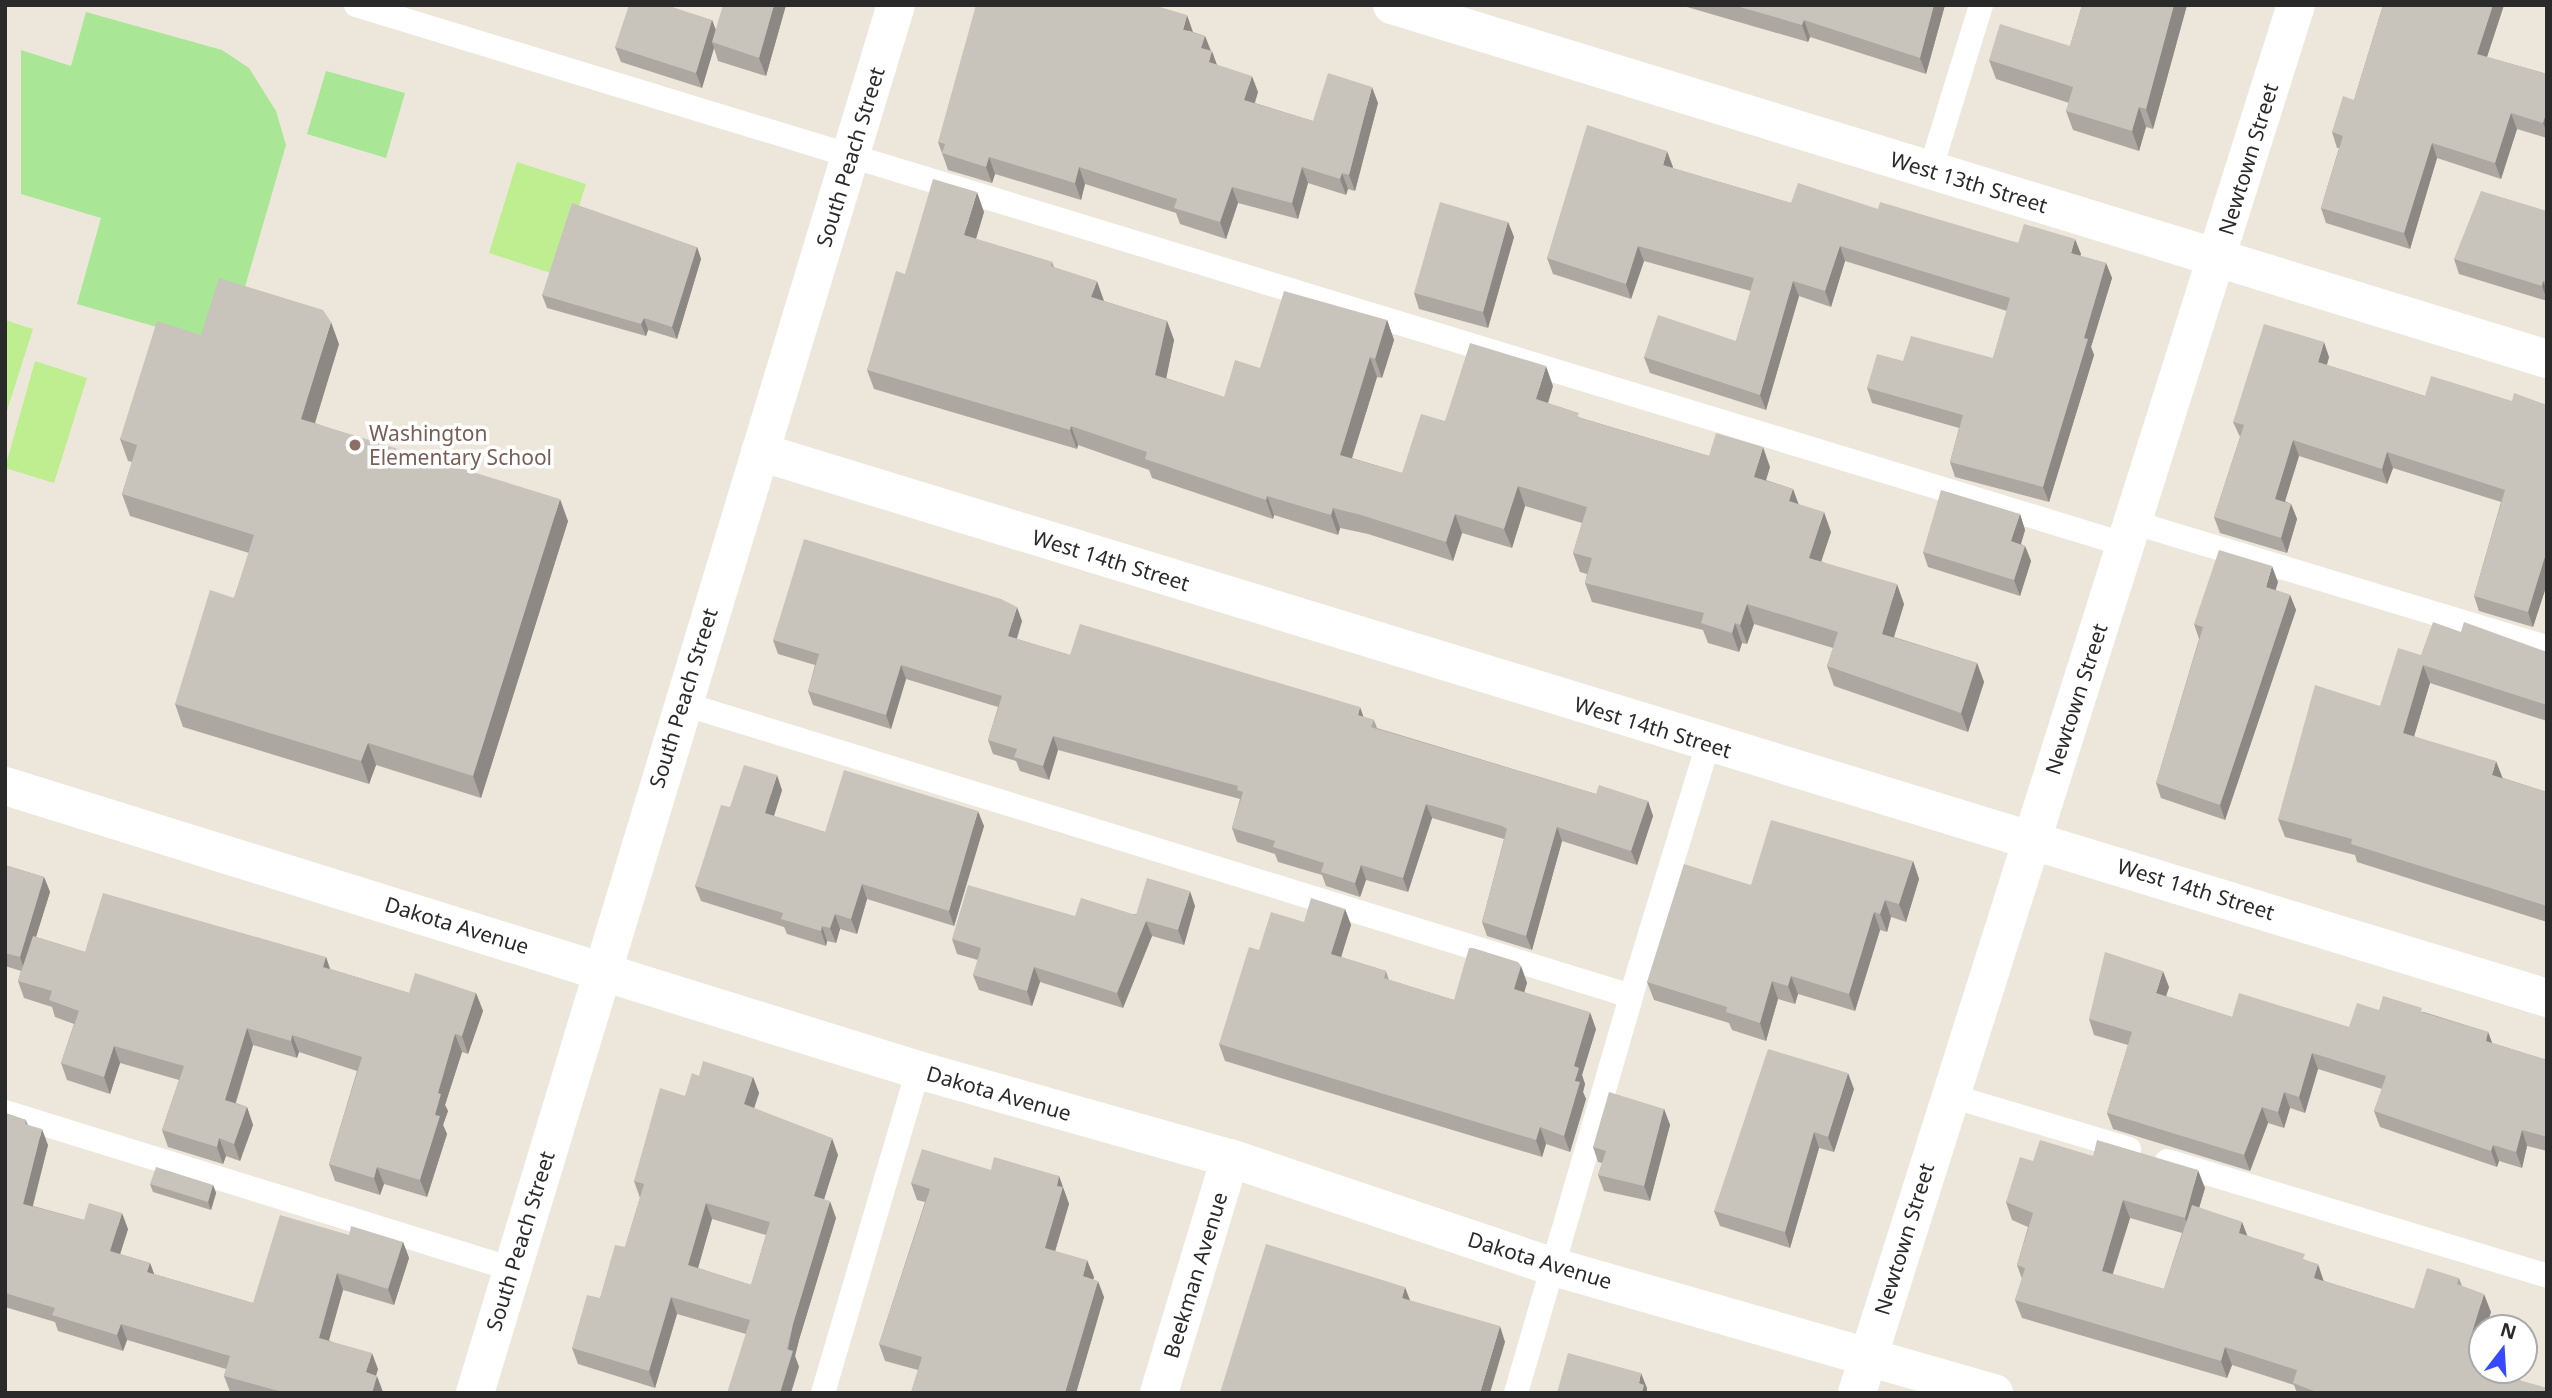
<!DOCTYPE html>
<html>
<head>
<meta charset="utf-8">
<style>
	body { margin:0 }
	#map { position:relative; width:2552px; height:1398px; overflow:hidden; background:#ede7db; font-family:"Noto Sans",sans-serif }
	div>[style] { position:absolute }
	.green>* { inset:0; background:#a9e695 }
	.pitch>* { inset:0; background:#beee90 }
	.lane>* { height:24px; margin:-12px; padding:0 12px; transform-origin:12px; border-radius:12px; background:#fff }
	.street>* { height:38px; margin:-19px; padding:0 19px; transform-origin:19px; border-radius:19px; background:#fff }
	.wall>* { inset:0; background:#aca8a1 }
	.shaded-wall>* { inset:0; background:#8c8883 }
	.building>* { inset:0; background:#c8c3bb }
	.dots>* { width:19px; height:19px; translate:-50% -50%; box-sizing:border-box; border:4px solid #fff; border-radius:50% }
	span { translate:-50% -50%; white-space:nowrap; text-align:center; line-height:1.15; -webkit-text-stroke:7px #fff; paint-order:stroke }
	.street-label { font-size:21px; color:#2a2a2a }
	.education-label { font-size:21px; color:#785e54 }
	.left { translate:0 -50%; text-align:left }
	.frame { position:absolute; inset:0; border:7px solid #2a2a2a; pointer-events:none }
	.north { position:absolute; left:2468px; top:1314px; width:70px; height:70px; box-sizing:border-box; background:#fff; border:2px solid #aaa; border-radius:50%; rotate:17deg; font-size:19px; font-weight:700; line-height:28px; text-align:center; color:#2a2a2a }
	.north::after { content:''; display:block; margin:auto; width:24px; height:32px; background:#3649ff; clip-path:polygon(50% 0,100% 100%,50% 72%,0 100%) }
</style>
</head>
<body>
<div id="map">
	<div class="green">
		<div style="clip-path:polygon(86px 12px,222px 50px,249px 68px,276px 111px,286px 145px,245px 287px,202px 340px,77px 304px,101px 218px,21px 194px,21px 50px,71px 66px)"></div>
		<div style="clip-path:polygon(326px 71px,405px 93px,386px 158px,307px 134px)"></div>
	</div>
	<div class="pitch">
		<div style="clip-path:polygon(517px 162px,586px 184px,557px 275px,489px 253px)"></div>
		<div style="clip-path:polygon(5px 320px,33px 329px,5px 417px)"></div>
		<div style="clip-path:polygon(35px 361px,87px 378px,54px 483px,5px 468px)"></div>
	</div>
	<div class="lane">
		<div style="left:356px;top:5px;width:1851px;rotate:16.96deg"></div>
		<div style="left:1930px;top:171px;width:174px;rotate:-72.9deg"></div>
		<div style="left:2132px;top:522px;width:433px;rotate:16.8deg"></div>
		<div style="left:681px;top:703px;width:994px;rotate:17.14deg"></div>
		<div style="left:1631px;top:996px;width:264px;rotate:-73deg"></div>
		<div style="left:1948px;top:1095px;width:189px;rotate:16.6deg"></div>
		<div style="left:5px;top:1112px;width:531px;rotate:17.21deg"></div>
		<div style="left:2167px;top:1161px;width:397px;rotate:16.8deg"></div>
		<div style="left:823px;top:1393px;width:337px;rotate:-73.6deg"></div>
		<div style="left:1516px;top:1393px;width:413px;rotate:-73.8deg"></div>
	</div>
	<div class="street">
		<div style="left:1392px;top:5px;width:1208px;rotate:17.04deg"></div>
		<div style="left:760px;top:452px;width:1869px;rotate:16.99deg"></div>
		<div style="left:5px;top:786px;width:956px;rotate:17.28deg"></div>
		<div style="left:918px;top:1070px;width:324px;rotate:15.8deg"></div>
		<div style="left:1230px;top:1158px;width:342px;rotate:18.6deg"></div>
		<div style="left:1554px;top:1267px;width:458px;rotate:16deg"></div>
		<div style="left:475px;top:1393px;width:1450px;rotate:-73.13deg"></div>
		<div style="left:1159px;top:1393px;width:245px;rotate:-73.2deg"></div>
		<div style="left:1857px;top:1393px;width:1456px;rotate:-72.45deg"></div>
	</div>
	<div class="wall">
		<div style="clip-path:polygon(786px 5px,766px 76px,718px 61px,714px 48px,702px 88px,621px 62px,615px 47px,712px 20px,716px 30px)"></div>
		<div style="clip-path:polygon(1680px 5px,1945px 5px,1926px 74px,1810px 37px,1808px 42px)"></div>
		<div style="clip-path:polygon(2082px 5px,2187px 5px,2153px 129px,2146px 127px,2139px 151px,2073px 130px,2066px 111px,2069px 103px,1996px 79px,1989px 60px,2070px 46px)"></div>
		<div style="clip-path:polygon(2383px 5px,2504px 5px,2487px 57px,2547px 74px,2547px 138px,2517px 129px,2501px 179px,2437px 158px,2410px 249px,2326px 223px,2321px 208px,2339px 148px,2337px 148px,2332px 132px,2354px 100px)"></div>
		<div style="clip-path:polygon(1193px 32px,1205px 36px,1217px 65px,1258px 92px,1255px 103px,1313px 121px,1378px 103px,1355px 191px,1348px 189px,1346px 195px,1308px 183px,1298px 219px,1238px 203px,1226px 239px,1180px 224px,1176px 213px,1085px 184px,1081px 200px,995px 174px,992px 183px,948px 170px,938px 142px)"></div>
		<div style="clip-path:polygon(1673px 167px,1672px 168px,1791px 203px,1878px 209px,2018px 243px,2081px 254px,2080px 256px,2106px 263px,2112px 278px,2091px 347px,2094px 355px,2049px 502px,1955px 477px,1950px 462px,1959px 428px,1872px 403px,1867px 388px,1903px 361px,1993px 358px,2007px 311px,1845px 261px,1831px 307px,1799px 296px,1766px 410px,1650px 373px,1644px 357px,1736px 341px,1751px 291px,1644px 261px,1631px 299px,1553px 274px,1547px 258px)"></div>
		<div style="clip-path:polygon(2547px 211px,2547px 301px,2459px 274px,2454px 259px)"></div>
		<div style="clip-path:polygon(984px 212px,976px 239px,1052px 262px,1054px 267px,1104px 301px,1167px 321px,1174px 340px,1166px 378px,1224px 397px,1260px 368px,1387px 320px,1394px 340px,1382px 378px,1377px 377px,1352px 458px,1402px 473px,1445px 421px,1553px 386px,1548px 403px,1581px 418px,1709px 456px,1770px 467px,1766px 480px,1793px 489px,1798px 504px,1831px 532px,1821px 561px,1904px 604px,1894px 637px,1977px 663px,1984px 682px,1968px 732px,1834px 686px,1827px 666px,1833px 648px,1754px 624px,1747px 644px,1742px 643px,1739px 652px,1708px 643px,1703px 630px,1592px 602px,1585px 583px,1587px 574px,1580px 572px,1573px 553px,1582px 523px,1525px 506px,1512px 548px,1462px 533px,1453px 561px,1368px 534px,1340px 528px,1338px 535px,1274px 515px,1273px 519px,1152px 478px,1149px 470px,1078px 445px,1077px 449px,874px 389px,867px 370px,905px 274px)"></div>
		<div style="clip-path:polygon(1508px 222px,1514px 237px,1488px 328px,1419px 309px,1414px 293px)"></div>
		<div style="clip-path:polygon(697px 247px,701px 259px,677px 339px,648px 330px,646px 336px,547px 308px,542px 295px)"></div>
		<div style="clip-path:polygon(201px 335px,339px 344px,315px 423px,568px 521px,481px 798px,376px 765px,369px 784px,183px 727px,175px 704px,234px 598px,249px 553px,130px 516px,122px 494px,132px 462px,128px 461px,120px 439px)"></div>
		<div style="clip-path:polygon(2329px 357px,2327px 365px,2425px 396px,2547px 405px,2547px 584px,2533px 627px,2479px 611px,2474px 596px,2501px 502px,2393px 468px,2387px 484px,2299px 456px,2285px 501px,2291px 504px,2297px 519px,2287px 553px,2220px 533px,2214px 517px,2240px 437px,2233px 422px)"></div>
		<div style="clip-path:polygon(2020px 514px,2025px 530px,2021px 544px,2025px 546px,2031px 561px,2020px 596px,1928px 567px,1923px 552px)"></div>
		<div style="clip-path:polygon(2278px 582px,2275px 590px,2290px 595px,2296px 610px,2225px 820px,2161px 798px,2156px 783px,2199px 639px,2194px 624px)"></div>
		<div style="clip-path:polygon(1022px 621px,1017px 639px,1070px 655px,1364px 717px,1374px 720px,1377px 728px,1596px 794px,1648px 801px,1653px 816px,1637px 865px,1562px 841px,1532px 950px,1487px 936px,1482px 922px,1504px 839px,1432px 818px,1408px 892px,1366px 880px,1360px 897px,1326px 886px,1322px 875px,1278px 862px,1275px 854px,1237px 842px,1232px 828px,1240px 799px,1058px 750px,1049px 780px,1020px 771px,1016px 761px,993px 754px,988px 740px,998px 707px,906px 679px,891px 729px,813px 705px,808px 691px,815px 665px,778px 654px,773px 640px)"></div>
		<div style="clip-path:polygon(2461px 632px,2547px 652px,2547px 721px,2430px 683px,2414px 736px,2503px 778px,2547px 792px,2547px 922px,2357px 862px,2355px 855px,2285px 837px,2278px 819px,2380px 706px,2421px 655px)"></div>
		<div style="clip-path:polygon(782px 790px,774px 816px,825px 832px,984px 826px,954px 926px,867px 899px,857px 934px,840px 929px,836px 943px,827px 941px,826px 946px,787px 934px,784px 927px,701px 901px,695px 886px,730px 807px)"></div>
		<div style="clip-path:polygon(1913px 861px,1919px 879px,1906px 922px,1891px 917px,1887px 932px,1880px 930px,1855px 1011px,1798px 994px,1795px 1004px,1778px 999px,1766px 1041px,1732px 1030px,1729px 1023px,1654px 1000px,1647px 982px,1751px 885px)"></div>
		<div style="clip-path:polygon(5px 865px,44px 877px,50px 892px,36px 937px,85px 952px,326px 957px,330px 969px,409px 993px,476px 993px,483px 1011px,468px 1054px,462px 1052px,445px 1105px,448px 1111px,443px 1125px,447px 1134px,427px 1197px,384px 1184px,380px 1195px,335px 1181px,329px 1164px,357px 1071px,299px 1052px,297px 1058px,253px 1045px,236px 1103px,247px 1107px,253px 1125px,240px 1161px,226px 1156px,223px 1164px,168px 1147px,162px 1130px,179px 1080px,120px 1063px,110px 1094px,67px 1080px,61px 1063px,74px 1024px,55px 1017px,52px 1007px,24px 998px,18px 981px,21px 971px,5px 966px)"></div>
		<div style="clip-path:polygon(1195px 906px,1184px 945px,1152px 936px,1123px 1008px,1040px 982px,1032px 1006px,979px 990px,973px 975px,978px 960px,957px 954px,952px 939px)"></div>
		<div style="clip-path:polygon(1345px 909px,1351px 925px,1341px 957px,1386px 971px,1389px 980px,1454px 1000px,1521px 966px,1527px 983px,1524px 992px,1596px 1029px,1582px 1075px,1585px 1084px,1583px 1092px,1586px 1099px,1570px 1152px,1546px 1144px,1542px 1157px,1225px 1061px,1219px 1044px,1304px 922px)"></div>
		<div style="clip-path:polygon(2169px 987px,2166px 996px,2232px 1017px,2349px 1027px,2379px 1010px,2424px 1012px,2488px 1032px,2492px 1043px,2547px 1060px,2547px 1151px,2527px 1146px,2522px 1168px,2499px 1161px,2497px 1167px,2380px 1127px,2374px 1111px,2382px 1089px,2318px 1069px,2305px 1113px,2290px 1108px,2284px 1128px,2268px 1123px,2250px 1171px,2113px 1129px,2107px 1113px,2128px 1045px,2094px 1035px,2089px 1019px)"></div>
		<div style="clip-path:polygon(evenodd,699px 1076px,753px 1077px,759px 1093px,754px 1108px,838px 1155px,824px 1199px,836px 1218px,799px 1340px,795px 1356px,799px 1367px,746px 1334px,677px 1314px,655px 1388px,578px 1364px,572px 1348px,600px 1298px,625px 1247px,640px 1198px,634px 1181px,685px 1096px,699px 1076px,712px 1219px,766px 1235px,751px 1285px,698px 1268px,712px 1219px)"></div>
		<div style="clip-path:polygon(1854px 1089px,1834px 1152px,1819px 1148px,1790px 1248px,1720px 1226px,1714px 1211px)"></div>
		<div style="clip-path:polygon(1664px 1109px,1670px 1125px,1650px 1201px,1604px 1191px,1598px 1175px,1602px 1163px,1598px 1162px,1593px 1147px)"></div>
		<div style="clip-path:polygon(5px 1113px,26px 1120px,28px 1125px,48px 1145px,33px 1206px,84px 1220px,128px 1229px,120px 1254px,150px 1263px,154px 1274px,253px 1303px,349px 1235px,403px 1242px,409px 1258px,394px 1305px,343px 1290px,329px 1340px,378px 1369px,376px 1375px,383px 1393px,234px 1393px,230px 1392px,224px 1376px,226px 1369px,127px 1340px,123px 1351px,58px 1331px,55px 1322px,5px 1307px)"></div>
		<div style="clip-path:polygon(evenodd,2093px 1156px,2205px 1188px,2199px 1208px,2242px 1222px,2247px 1236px,2307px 1261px,2324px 1281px,2414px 1309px,2459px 1278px,2462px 1286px,2491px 1312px,2482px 1328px,2482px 1340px,2480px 1345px,2521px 1373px,2519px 1380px,2547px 1393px,2297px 1393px,2294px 1385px,2232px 1365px,2227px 1378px,2022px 1318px,2015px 1300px,2022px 1279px,2017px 1265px,2028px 1227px,2012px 1220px,2006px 1202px,2033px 1161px,2093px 1156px,2130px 1218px,2182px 1233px,2164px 1289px,2113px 1274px,2130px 1218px)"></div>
		<div style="clip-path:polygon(991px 1170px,1059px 1176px,1069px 1204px,1055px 1251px,1094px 1277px,1093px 1279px,1104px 1297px,1076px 1393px,911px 1393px,918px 1370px,885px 1361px,879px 1344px,925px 1202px,917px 1200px,911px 1183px)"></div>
		<div style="clip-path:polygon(150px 1184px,213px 1185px,216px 1193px,211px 1210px,153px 1192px)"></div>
	</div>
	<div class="shaded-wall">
		<div style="clip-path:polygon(774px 5px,786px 5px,766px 76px,759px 58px)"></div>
		<div style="clip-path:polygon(1934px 5px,1945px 5px,1926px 74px,1920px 58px)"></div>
		<div style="clip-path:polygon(2174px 5px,2187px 5px,2153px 129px,2146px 109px)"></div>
		<div style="clip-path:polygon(2493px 5px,2504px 5px,2483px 69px,2477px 54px)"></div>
		<div style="clip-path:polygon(1187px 15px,1193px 32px,1183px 30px)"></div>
		<div style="clip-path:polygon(712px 20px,718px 36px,712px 42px,714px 48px,702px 88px,696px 73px)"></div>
		<div style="clip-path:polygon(1804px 20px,1810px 37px,1808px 42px,1802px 25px)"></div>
		<div style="clip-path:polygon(1205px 36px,1211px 52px,1201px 48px)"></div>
		<div style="clip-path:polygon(1212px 51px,1218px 68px,1209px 62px)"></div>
		<div style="clip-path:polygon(1252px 76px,1258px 92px,1250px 116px,1244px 100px)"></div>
		<div style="clip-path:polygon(1372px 87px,1378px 103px,1355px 191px,1349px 175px)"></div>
		<div style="clip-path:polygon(2139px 107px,2146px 127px,2139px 151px,2132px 131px)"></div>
		<div style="clip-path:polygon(2547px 110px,2547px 133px,2543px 123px)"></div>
		<div style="clip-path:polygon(2511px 113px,2517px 129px,2501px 179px,2495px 163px)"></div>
		<div style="clip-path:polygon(2432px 143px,2437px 158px,2410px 249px,2404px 233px)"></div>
		<div style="clip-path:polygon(1667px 151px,1673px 167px,1669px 181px,1663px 165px)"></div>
		<div style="clip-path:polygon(989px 157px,995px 174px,992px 183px,986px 167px)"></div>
		<div style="clip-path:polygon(1079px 167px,1085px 184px,1081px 200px,1075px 183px)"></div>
		<div style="clip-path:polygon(1302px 167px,1308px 183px,1298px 219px,1292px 203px)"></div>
		<div style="clip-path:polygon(1342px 173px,1348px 189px,1346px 195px,1340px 179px)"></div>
		<div style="clip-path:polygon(1232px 187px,1238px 203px,1226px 239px,1220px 222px)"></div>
		<div style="clip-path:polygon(977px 192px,984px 212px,971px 255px,964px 235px)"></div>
		<div style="clip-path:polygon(1508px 222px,1514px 237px,1488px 328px,1483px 312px)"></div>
		<div style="clip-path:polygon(2075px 239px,2081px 254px,2076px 268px,2071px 253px)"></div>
		<div style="clip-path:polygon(1638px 246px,1644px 261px,1631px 299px,1626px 284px)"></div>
		<div style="clip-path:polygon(1840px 246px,1845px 261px,1831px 307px,1825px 291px)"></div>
		<div style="clip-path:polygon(697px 247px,701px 259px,677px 339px,672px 327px)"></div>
		<div style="clip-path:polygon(2106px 263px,2112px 278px,2091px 347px,2094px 355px,2049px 502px,2043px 487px,2084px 338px)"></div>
		<div style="clip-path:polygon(1097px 281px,1104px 301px,1091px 297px)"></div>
		<div style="clip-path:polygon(1793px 281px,1799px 296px,1766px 410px,1760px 395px)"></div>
		<div style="clip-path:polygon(2543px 281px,2547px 291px,2547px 300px,2542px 286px)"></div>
		<div style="clip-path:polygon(644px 318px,648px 330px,646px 336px,641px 324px)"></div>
		<div style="clip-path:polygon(1387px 320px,1394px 340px,1382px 378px,1375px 359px)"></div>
		<div style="clip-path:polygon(1167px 321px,1174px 340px,1163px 394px,1155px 375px)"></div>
		<div style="clip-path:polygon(331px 322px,339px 344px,309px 442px,301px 419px)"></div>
		<div style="clip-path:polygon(2324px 342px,2329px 357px,2323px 377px,2318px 362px)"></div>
		<div style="clip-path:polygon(1370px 357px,1377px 377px,1347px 474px,1340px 455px)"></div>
		<div style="clip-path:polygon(1546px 366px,1553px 386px,1543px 419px,1536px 399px)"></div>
		<div style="clip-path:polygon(1071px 426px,1078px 445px,1077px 449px,1070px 430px)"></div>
		<div style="clip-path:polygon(2293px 440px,2299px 456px,2281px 514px,2275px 499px)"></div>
		<div style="clip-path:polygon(1763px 447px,1770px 467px,1761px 496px,1754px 477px)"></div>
		<div style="clip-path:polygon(2387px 452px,2393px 468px,2387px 484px,2382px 469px)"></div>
		<div style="clip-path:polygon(1518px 486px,1525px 506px,1512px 548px,1504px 529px)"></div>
		<div style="clip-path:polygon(1793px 489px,1800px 508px,1789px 501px)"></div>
		<div style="clip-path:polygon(1267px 496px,1274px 515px,1273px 519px,1266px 500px)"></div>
		<div style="clip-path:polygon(560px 499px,568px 521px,481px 798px,473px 776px)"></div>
		<div style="clip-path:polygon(2291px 504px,2297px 519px,2287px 553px,2281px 538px)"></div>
		<div style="clip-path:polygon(1333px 508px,1340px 528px,1338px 535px,1331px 515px)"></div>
		<div style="clip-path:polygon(1824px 512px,1831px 532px,1816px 577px,1809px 558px)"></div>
		<div style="clip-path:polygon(1455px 514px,1462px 533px,1453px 561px,1446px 542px)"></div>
		<div style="clip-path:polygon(2020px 514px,2025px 530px,2017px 557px,2011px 541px)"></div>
		<div style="clip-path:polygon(2025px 546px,2031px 561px,2020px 596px,2014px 580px)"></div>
		<div style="clip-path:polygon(2547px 550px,2547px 584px,2533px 627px,2528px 612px)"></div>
		<div style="clip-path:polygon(2272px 566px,2278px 582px,2272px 602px,2266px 587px)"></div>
		<div style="clip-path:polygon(1897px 584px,1904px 604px,1889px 653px,1882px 634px)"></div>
		<div style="clip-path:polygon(2290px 595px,2296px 610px,2225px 820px,2220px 805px)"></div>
		<div style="clip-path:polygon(1747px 604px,1754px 624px,1747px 644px,1740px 625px)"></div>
		<div style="clip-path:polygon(1017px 607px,1022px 621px,1013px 650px,1008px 636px)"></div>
		<div style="clip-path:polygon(1735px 623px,1742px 643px,1739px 652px,1732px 633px)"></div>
		<div style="clip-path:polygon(1977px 663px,1984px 682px,1968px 732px,1961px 713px)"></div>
		<div style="clip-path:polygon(901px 665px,906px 679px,891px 729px,886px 715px)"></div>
		<div style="clip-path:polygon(2423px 665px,2430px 683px,2410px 750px,2403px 733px)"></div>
		<div style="clip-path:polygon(1360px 707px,1365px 721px,1358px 715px)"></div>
		<div style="clip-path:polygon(1053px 736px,1058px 750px,1049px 780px,1043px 766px)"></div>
		<div style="clip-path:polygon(368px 743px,376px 765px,369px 784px,361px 761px)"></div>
		<div style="clip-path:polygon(2496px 761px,2503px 779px,2492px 775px)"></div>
		<div style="clip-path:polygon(777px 775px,782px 790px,770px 828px,765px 813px)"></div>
		<div style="clip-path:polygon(1648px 801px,1653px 816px,1637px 865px,1631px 851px)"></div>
		<div style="clip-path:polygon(1426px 804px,1432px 818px,1408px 892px,1403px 878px)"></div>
		<div style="clip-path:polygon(978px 811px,984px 826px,954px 926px,949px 911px)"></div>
		<div style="clip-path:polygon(1557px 827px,1562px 841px,1532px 950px,1526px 936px)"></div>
		<div style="clip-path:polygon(1913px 861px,1919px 879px,1906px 922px,1899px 904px)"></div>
		<div style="clip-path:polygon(1361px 865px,1366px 880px,1360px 897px,1355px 883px)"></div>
		<div style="clip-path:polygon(44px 877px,50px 892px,25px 972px,20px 957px)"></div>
		<div style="clip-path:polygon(862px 884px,867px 899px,857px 934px,851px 919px)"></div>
		<div style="clip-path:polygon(1190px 891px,1195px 906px,1184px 945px,1178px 930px)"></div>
		<div style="clip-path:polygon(1885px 900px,1891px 917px,1887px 932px,1880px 914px)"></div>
		<div style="clip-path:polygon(1345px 909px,1351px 925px,1337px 970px,1331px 954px)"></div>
		<div style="clip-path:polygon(1874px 912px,1880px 930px,1855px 1011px,1849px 994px)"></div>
		<div style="clip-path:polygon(835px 914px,840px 929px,836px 943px,830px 928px)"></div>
		<div style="clip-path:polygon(1146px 921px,1152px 936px,1123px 1008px,1117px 993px)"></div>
		<div style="clip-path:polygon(822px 926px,827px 941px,826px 946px,821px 931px)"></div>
		<div style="clip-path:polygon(326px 957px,332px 975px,323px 967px)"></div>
		<div style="clip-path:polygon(1521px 966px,1527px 983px,1520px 1006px,1514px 989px)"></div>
		<div style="clip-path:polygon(1034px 967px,1040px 982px,1032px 1006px,1027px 991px)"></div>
		<div style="clip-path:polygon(2163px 971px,2169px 987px,2162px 1009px,2156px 993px)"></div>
		<div style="clip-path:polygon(1791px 976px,1798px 994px,1795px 1004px,1788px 986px)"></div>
		<div style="clip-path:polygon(1772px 981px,1778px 999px,1766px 1041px,1760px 1023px)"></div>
		<div style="clip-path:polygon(476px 993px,483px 1011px,468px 1054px,462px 1036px)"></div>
		<div style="clip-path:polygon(1590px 1012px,1596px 1029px,1582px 1075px,1585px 1084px,1583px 1092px,1586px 1099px,1570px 1152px,1564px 1136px,1575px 1081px,1574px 1066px)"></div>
		<div style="clip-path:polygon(247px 1028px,253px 1045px,231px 1117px,225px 1100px)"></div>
		<div style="clip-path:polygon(2488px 1032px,2494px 1048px,2486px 1041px)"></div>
		<div style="clip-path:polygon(455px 1034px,462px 1052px,445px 1105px,448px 1111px,443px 1125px,447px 1134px,427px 1197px,420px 1180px,435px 1115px,438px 1093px)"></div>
		<div style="clip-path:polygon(292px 1035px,299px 1052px,297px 1058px,291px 1041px)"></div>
		<div style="clip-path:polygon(114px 1046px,120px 1063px,110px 1094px,104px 1077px)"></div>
		<div style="clip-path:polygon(2312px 1053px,2318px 1069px,2305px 1113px,2299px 1097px)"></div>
		<div style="clip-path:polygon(1848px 1073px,1854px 1089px,1834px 1152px,1828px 1137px)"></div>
		<div style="clip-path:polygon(753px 1077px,759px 1093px,750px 1121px,744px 1104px)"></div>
		<div style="clip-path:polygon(2284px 1092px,2290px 1108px,2284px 1128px,2278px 1112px)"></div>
		<div style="clip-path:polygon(247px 1107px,253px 1125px,240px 1161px,234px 1144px)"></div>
		<div style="clip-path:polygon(2262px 1107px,2268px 1123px,2250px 1171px,2244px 1155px)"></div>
		<div style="clip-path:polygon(1664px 1109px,1670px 1125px,1650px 1201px,1644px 1186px)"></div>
		<div style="clip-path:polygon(1540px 1127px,1546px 1144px,1542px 1157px,1536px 1140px)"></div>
		<div style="clip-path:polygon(42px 1129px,48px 1145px,29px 1220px,23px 1204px)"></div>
		<div style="clip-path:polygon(2522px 1130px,2527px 1146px,2522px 1168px,2516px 1152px)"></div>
		<div style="clip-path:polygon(1814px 1132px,1819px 1148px,1790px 1248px,1785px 1232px)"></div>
		<div style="clip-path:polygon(219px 1138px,226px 1156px,223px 1164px,217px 1147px)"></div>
		<div style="clip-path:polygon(832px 1138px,838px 1155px,820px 1212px,814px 1196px)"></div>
		<div style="clip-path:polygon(2493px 1145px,2499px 1161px,2497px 1167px,2491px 1151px)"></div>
		<div style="clip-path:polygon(377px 1167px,384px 1184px,380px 1195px,374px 1178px)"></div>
		<div style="clip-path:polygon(2198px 1170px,2205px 1188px,2191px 1235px,2185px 1218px)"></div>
		<div style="clip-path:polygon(1059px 1176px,1069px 1204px,1051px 1265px,1045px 1248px)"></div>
		<div style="clip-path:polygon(213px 1185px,216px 1193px,211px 1210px,208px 1202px)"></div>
		<div style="clip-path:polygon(2123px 1200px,2130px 1218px,2108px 1288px,2102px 1271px)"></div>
		<div style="clip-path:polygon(830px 1201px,836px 1218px,799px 1340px,795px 1356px,799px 1367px,791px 1393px,780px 1393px,793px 1324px)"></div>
		<div style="clip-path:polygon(706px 1203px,712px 1219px,694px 1282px,688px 1265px)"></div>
		<div style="clip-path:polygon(122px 1213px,128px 1229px,116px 1267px,110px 1251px)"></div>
		<div style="clip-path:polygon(2242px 1222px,2249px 1240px,2239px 1233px)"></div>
		<div style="clip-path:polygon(403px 1242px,409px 1258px,394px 1305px,388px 1289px)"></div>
		<div style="clip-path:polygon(1087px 1260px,1094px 1277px,1089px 1293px,1083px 1276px)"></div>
		<div style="clip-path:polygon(150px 1263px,156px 1279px,147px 1272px)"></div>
		<div style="clip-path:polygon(2318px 1264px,2324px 1282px,2314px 1278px)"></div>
		<div style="clip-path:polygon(337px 1273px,343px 1290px,325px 1354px,319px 1338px)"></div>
		<div style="clip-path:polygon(1098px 1281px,1104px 1297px,1076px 1393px,1065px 1393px)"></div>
		<div style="clip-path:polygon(1405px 1287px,1411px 1303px,1402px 1298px)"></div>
		<div style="clip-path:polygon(2484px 1294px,2491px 1312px,2486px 1328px,2482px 1328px,2482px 1340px,2476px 1360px,2469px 1342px)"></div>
		<div style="clip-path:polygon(671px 1297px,677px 1314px,655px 1388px,649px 1371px)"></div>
		<div style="clip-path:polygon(121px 1324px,127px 1340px,123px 1351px,117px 1335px)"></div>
		<div style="clip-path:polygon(1500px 1326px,1505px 1342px,1490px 1393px,1480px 1393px)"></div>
		<div style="clip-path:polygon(2225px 1347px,2232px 1365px,2227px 1378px,2221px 1361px)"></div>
		<div style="clip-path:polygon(372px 1353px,378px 1369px,372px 1389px,366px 1372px)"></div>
		<div style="clip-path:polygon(2510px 1370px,2520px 1370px,2521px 1373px,2515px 1393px,2508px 1377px)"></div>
		<div style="clip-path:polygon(1641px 1373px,1647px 1388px,1647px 1393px,1642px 1393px,1639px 1383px)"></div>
		<div style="clip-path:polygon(377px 1376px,383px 1392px,383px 1393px,372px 1393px)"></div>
	</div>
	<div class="building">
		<div style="clip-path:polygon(629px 5px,666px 5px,712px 20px,696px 73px,615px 47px)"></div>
		<div style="clip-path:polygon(723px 5px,774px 5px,759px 58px,712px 42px)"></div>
		<div style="clip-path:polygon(976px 5px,1153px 5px,1187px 15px,1183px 30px,1205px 36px,1201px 48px,1212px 51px,1209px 62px,1252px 76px,1244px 100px,1313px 121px,1328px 73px,1372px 87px,1349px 175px,1342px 173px,1340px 179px,1302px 167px,1292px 203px,1232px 187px,1220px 222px,1174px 208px,1177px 199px,1079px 167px,1075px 183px,989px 157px,986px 167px,942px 153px,945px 144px,938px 142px)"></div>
		<div style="clip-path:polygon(1733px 5px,1934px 5px,1920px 58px,1804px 20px,1802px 25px)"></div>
		<div style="clip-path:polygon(2082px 5px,2174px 5px,2146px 109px,2139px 107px,2132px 131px,2066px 111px,2073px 87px,1989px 60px,2000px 24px,2070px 46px)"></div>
		<div style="clip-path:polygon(2383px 5px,2493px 5px,2477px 54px,2547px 74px,2547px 110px,2543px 123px,2511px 113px,2495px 163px,2432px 143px,2404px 233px,2321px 208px,2343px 136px,2332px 132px,2343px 96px,2354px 100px)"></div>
		<div style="clip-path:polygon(1587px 125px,1667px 151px,1663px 165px,1791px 203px,1798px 183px,1878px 209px,1880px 202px,2018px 243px,2024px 224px,2075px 239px,2071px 253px,2106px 263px,2084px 338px,2088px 339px,2043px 487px,1950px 462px,1963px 415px,1867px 388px,1877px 354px,1903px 361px,1911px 336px,1993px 358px,2010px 298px,1840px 246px,1825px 291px,1793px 281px,1760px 395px,1644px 357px,1658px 315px,1736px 341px,1754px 278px,1638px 246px,1626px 284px,1547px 258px)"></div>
		<div style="clip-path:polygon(933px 179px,977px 192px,964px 235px,1052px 262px,1051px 266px,1097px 281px,1091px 297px,1167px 321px,1155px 375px,1224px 397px,1235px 360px,1260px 368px,1284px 291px,1387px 320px,1375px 359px,1370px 357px,1340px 455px,1402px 473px,1421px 414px,1445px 421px,1470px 343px,1546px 366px,1536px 399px,1579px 413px,1577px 417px,1709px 456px,1716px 433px,1763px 447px,1754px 477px,1793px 489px,1789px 501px,1824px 512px,1809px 558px,1897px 584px,1882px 634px,1977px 663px,1961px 713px,1827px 666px,1838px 632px,1747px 604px,1740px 625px,1735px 623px,1732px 633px,1701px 623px,1704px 613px,1585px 583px,1592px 558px,1573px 553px,1587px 507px,1518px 486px,1504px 529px,1455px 514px,1446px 542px,1361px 515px,1333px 508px,1331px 515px,1267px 496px,1266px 500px,1145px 459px,1147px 452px,1071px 426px,1070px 430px,867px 370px,896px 271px,905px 274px)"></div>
		<div style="clip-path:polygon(2481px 191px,2547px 211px,2547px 282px,2543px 281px,2542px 286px,2454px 259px)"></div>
		<div style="clip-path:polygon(1440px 202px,1508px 222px,1483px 312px,1414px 293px)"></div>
		<div style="clip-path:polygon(572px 203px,697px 247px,672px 327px,644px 318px,641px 324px,542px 295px)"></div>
		<div style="clip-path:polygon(219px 278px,323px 310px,331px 322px,301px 419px,560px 499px,473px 776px,368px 743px,361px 761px,175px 704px,210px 590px,234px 598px,254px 535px,122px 494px,137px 445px,120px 439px,157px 321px,201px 335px)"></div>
		<div style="clip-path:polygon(2264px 324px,2324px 342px,2318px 362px,2425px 396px,2431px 376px,2512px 401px,2514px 393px,2547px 405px,2547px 550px,2528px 612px,2474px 596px,2505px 490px,2387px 452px,2382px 469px,2293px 440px,2275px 499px,2291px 504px,2281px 538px,2214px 517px,2244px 425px,2233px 422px)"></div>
		<div style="clip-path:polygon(1941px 490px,2020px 514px,2011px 541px,2025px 546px,2014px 580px,1923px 552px)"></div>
		<div style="clip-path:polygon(804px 539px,1001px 599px,1017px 607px,1008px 636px,1070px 655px,1080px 624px,1360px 707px,1358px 715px,1374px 720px,1371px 727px,1596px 794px,1599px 785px,1648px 801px,1631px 851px,1557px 827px,1526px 936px,1482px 922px,1507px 829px,1502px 826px,1426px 804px,1403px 878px,1361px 865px,1355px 883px,1321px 872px,1324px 863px,1273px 847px,1275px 841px,1232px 828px,1243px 792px,1237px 790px,1238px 786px,1053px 736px,1043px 766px,1014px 757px,1017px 749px,988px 740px,1002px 696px,901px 665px,886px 715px,808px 691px,819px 654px,773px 640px)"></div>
		<div style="clip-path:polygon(2219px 550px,2272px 566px,2266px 587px,2290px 595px,2220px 805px,2156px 783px,2203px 627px,2194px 624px)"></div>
		<div style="clip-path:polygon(2433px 622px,2461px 632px,2464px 622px,2547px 652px,2547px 705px,2423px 665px,2403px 733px,2496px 761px,2492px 775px,2547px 792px,2547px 906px,2351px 844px,2352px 839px,2278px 819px,2315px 685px,2380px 706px,2398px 648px,2421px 655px)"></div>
		<div style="clip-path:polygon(744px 765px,777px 775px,765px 813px,825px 832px,844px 770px,978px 811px,949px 911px,862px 884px,851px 919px,835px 914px,830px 928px,822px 926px,821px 931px,781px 919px,783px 913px,695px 886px,721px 805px,730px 807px)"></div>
		<div style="clip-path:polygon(1771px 820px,1913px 861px,1899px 904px,1885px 900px,1880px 914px,1874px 912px,1849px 994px,1791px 976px,1788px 986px,1772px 981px,1760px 1023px,1726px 1012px,1727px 1007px,1647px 982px,1684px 864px,1751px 885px)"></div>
		<div style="clip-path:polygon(5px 865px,44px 877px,20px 957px,5px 953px)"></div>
		<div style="clip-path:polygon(1147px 878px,1190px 891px,1178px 930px,1146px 921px,1117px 993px,1034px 967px,1027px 991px,973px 975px,981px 948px,952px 939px,968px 885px,1075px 916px,1081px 898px,1136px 915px)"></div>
		<div style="clip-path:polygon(103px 893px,326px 957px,323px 967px,409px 993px,415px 973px,476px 993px,462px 1036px,455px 1034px,438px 1093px,441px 1094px,435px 1115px,440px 1116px,420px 1180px,377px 1167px,374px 1178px,329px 1164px,362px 1057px,292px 1035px,291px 1041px,247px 1028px,225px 1100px,247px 1107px,234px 1144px,219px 1138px,217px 1147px,162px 1130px,184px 1066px,114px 1046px,104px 1077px,61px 1063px,79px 1011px,49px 1000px,52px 991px,18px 981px,33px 936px,85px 952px)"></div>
		<div style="clip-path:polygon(1311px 898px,1345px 909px,1331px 954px,1386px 971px,1384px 978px,1454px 1000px,1469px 948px,1473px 948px,1518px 962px,1521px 966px,1514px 989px,1590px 1012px,1574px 1066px,1579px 1068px,1575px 1081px,1580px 1082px,1564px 1136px,1540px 1127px,1536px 1140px,1219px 1044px,1249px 947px,1259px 950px,1271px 912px,1304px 922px)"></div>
		<div style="clip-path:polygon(2105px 952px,2163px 971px,2156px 993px,2232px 1017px,2239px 993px,2349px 1027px,2357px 1003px,2379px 1010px,2383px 996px,2422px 1008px,2421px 1012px,2488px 1032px,2486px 1041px,2547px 1060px,2547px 1137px,2522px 1130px,2516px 1152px,2493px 1145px,2491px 1151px,2374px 1111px,2386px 1076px,2312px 1053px,2299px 1097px,2284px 1092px,2278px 1112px,2262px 1107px,2244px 1155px,2107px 1113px,2132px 1032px,2089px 1019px)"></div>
		<div style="clip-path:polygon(1768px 1049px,1848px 1073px,1828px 1137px,1814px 1132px,1785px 1232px,1714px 1211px)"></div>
		<div style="clip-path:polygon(evenodd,703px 1061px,753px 1077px,744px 1104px,832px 1138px,814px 1196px,830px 1201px,793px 1324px,787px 1349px,793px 1351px,780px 1393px,727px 1393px,750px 1320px,671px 1297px,649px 1371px,572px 1348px,587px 1295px,600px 1298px,615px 1245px,625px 1247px,644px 1184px,634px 1181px,660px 1088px,685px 1096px,692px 1073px,699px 1076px,703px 1061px,706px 1203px,770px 1222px,751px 1285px,688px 1265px,706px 1203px)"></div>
		<div style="clip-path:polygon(1609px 1092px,1664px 1109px,1644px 1186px,1598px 1175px,1606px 1151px,1593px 1147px)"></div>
		<div style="clip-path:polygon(5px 1113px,26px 1120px,25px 1124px,42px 1129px,23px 1204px,84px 1220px,89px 1203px,122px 1213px,110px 1251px,150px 1263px,147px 1272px,253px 1303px,280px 1215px,349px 1235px,351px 1226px,403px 1242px,388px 1289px,337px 1273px,319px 1338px,372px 1353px,366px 1372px,377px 1376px,372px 1393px,286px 1393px,224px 1376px,230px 1356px,121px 1324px,117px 1335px,52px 1315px,55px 1308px,5px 1293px)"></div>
		<div style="clip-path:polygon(2040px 1140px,2093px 1156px,2097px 1140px,2198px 1170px,2185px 1218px,2123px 1200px,2102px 1271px,2164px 1289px,2192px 1205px,2242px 1222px,2239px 1233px,2305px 1254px,2303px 1259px,2318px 1264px,2314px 1278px,2414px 1309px,2427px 1268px,2459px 1278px,2457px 1284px,2484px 1294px,2469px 1342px,2482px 1346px,2482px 1370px,2510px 1370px,2508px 1377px,2547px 1388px,2547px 1393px,2319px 1393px,2293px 1383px,2297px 1370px,2225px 1347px,2221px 1361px,2015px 1300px,2025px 1268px,2017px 1265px,2033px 1213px,2006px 1202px,2020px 1157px,2033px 1161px)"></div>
		<div style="clip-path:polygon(922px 1149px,991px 1170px,994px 1157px,1059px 1176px,1057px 1186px,1063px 1187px,1045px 1248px,1087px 1260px,1083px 1276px,1098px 1281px,1065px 1393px,911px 1393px,922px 1357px,879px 1344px,930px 1189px,911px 1183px)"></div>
		<div style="clip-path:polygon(156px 1167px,213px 1185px,208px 1202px,150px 1184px)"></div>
		<div style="clip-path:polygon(1266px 1244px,1405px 1287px,1402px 1298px,1500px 1326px,1480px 1393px,1472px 1391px,1472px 1393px,1220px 1393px)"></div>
		<div style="clip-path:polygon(1568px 1353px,1641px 1373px,1639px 1383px,1644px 1385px,1642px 1393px,1557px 1393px)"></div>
	</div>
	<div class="dots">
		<div style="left:355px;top:445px;background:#8d6e63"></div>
	</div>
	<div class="street-label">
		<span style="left:850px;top:157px;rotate:-73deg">South Peach Street</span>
		<span style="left:2248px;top:159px;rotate:-73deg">Newtown Street</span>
		<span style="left:1969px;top:182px;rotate:17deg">West 13th Street</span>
		<span style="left:1111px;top:560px;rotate:17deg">West 14th Street</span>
		<span style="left:683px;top:698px;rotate:-73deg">South Peach Street</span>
		<span style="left:2076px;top:699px;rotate:-72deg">Newtown Street</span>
		<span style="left:1653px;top:727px;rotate:17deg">West 14th Street</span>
		<span style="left:2196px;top:889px;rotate:17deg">West 14th Street</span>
		<span style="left:457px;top:925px;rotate:17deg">Dakota Avenue</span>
		<span style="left:999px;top:1093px;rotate:16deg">Dakota Avenue</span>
		<span style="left:1904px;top:1239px;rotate:-73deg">Newtown Street</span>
		<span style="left:520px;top:1241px;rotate:-73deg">South Peach Street</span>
		<span style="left:1540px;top:1260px;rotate:17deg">Dakota Avenue</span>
		<span style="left:1195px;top:1275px;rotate:-73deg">Beekman Avenue</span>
	</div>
	<div class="education-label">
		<span class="left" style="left:369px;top:445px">Washington<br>Elementary School</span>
	</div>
	<div class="frame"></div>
	<div class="north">N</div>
</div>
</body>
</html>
